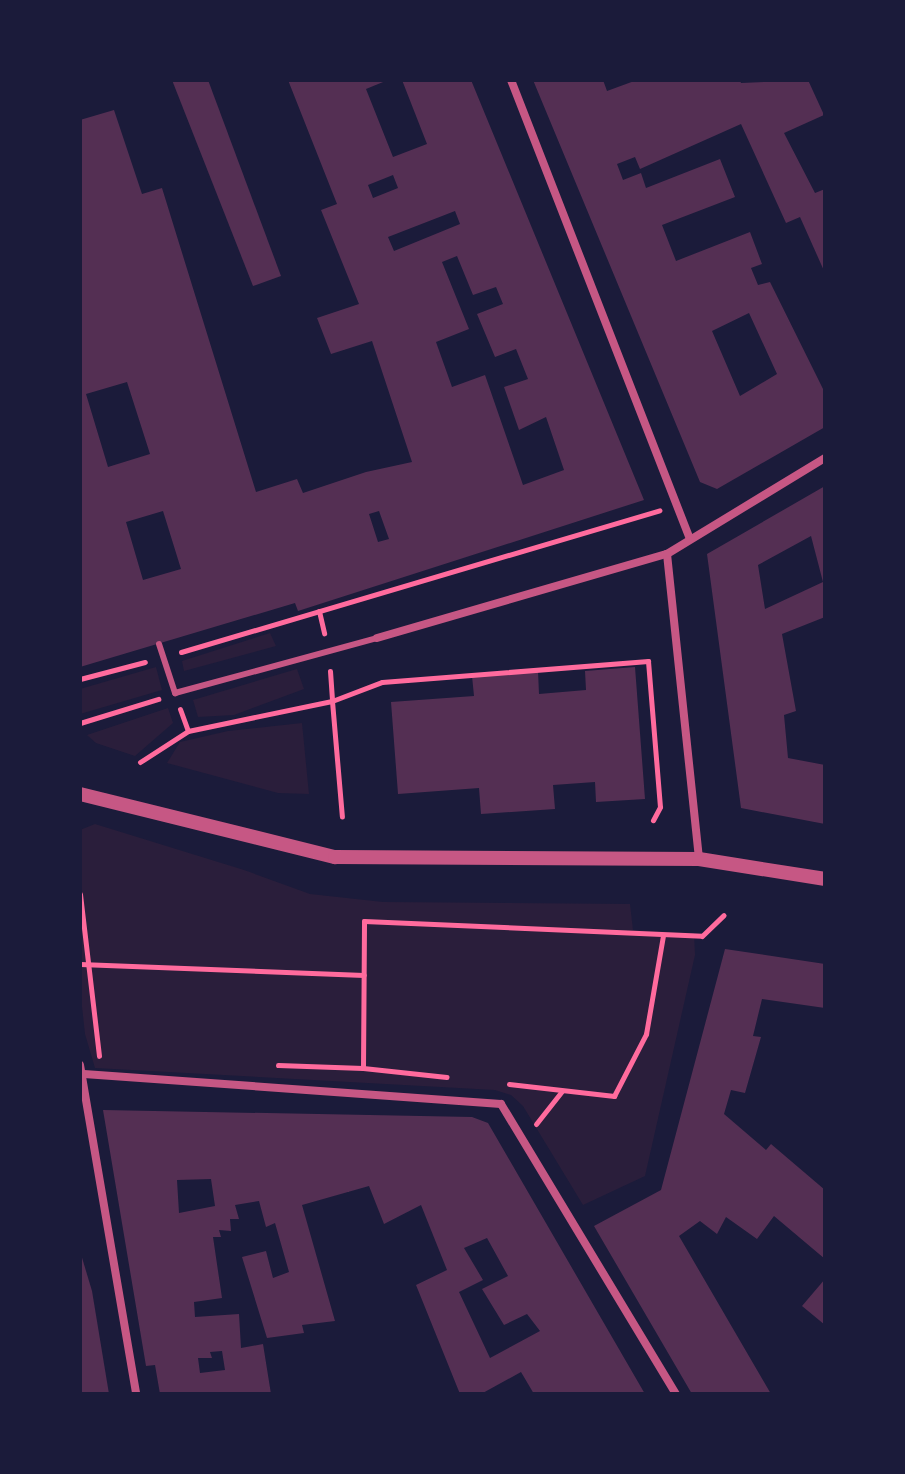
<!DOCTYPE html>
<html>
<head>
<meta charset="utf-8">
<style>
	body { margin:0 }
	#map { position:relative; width:905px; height:1474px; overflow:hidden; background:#1b1b3a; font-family:"DM Sans",sans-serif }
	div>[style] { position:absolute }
	.green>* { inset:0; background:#2a1e3b }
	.building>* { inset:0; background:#542f53 }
	.path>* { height:5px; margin:-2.5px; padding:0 2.5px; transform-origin:2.5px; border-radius:2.5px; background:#ff6b9d }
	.service>* { height:6px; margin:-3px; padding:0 3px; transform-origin:3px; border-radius:3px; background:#c65784 }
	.minor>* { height:8px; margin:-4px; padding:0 4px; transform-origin:4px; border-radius:4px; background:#c65784 }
	.tertiary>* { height:14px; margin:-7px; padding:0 7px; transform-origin:7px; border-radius:7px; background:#c65784 }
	span { translate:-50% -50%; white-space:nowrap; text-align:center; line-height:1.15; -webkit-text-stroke:8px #1b1b3a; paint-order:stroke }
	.frame { position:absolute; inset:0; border:82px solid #1b1b3a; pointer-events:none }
</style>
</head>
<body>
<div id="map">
	<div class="green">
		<div style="clip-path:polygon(270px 633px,276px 646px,184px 671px,182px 661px)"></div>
		<div style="clip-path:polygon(156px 667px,162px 690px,80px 714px,80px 689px)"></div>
		<div style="clip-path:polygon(297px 669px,304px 689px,234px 715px,198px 717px,193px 700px)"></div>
		<div style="clip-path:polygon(168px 708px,173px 723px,135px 756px,96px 743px,87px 735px)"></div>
		<div style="clip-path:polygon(302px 723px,309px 794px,278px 793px,167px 763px,180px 742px,228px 731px)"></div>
		<div style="clip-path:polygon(95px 824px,244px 870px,310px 894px,383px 902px,630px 904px,633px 930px,694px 933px,695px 955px,645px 1176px,583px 1205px,523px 1106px,511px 1095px,495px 1090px,95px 1068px,85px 1034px,80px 988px,80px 830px)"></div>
	</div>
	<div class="building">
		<div style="clip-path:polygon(172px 80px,208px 80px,281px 276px,253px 286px)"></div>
		<div style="clip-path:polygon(evenodd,288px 80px,388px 80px,366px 89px,393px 157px,427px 144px,402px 80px,471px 80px,644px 500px,298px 611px,295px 603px,80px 667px,80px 120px,114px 110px,142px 194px,162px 188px,256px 492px,297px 479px,303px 493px,366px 472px,412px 462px,372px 341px,331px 354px,317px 318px,359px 304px,321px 210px,337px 204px,288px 80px,393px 175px,398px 188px,373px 198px,368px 185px,393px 175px,288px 80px,455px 211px,460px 224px,394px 251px,388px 237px,455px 211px,288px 80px,457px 256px,473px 295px,496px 287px,503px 304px,477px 314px,495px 357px,516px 349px,528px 379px,504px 387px,519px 430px,546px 417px,564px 470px,523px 485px,485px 375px,452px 387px,436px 342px,469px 329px,442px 262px,457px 256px,288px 80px,127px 382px,150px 454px,108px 467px,86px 394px,127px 382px,288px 80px,163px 511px,181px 569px,143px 580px,126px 522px,163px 511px,288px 80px,379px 511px,389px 539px,378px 542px,369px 514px,379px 511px)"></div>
		<div style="clip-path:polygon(evenodd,533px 80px,603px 80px,607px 91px,637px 80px,740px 80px,741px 83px,808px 80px,824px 115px,784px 133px,815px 193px,825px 189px,825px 273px,800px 217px,786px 223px,741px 124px,640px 169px,635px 157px,617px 164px,623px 180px,641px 173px,646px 188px,720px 159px,735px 197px,662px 225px,676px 261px,750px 232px,762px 264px,751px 268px,758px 285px,770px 282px,825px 393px,825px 427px,717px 489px,700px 482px,533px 80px,749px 313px,777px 374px,740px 396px,712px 331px,749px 313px)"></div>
		<div style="clip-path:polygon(evenodd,825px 486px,825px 617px,782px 634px,796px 711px,784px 715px,788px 758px,825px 765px,825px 824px,741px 808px,707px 554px,825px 486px,811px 536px,823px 582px,765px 609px,758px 565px,811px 536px)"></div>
		<div style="clip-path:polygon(635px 667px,645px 799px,596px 802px,595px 782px,553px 785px,555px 809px,481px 814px,479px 788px,398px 794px,391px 702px,474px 696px,472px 676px,538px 671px,539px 694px,586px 690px,585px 671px)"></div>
		<div style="clip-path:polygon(725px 949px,825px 964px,825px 1008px,762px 999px,753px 1036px,761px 1037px,745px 1093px,731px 1090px,724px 1114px,766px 1150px,771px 1144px,825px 1190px,825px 1259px,774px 1216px,757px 1239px,726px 1217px,717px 1234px,700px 1221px,679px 1236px,771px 1394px,692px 1394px,594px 1226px,661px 1190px)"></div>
		<div style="clip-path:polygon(evenodd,103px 1110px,472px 1117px,488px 1123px,645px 1394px,534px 1394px,521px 1372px,481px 1394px,460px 1394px,416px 1285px,447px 1270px,421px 1205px,384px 1224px,369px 1186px,302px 1205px,335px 1321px,302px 1325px,304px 1333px,267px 1338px,242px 1257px,266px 1251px,273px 1278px,289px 1272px,275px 1223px,266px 1227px,259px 1201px,235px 1205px,239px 1219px,230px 1219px,231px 1231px,219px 1230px,221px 1237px,213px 1237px,222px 1298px,194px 1302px,195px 1317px,239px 1314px,241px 1348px,263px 1344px,271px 1394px,160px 1394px,155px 1365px,146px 1366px,103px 1110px,211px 1179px,215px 1206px,179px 1213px,177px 1180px,211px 1179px,103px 1110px,487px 1238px,508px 1276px,482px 1289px,504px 1325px,527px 1314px,540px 1331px,490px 1358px,459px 1292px,483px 1280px,464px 1248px,487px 1238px,103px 1110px,222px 1351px,225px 1370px,200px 1373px,198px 1358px,212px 1358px,210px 1352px,222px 1351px)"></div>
		<div style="clip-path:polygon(80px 1251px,92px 1291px,109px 1394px,80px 1394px)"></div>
		<div style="clip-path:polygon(825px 1279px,825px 1325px,802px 1306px)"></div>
	</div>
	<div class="path">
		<div style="left:319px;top:611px;width:23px;rotate:77deg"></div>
		<div style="left:181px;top:652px;width:499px;rotate:-16.5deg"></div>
		<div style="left:330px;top:671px;width:30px;rotate:86deg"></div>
		<div style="left:332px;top:701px;width:53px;rotate:-20.8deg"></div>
		<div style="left:382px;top:682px;width:267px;rotate:-4.5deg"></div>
		<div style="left:648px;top:661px;width:146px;rotate:85.3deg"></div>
		<div style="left:660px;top:807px;width:15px;rotate:118deg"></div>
		<div style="left:80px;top:679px;width:67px;rotate:-14.7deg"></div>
		<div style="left:180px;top:709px;width:23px;rotate:70deg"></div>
		<div style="left:80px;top:723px;width:82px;rotate:-17.1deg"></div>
		<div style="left:140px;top:762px;width:57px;rotate:-32.9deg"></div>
		<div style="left:188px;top:731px;width:147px;rotate:-11.8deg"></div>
		<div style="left:332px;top:701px;width:116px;rotate:85.1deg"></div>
		<div style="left:80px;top:894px;width:163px;rotate:83.3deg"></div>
		<div style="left:80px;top:964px;width:284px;rotate:2.2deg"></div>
		<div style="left:278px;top:1065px;width:85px;rotate:2deg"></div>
		<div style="left:363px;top:1068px;width:84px;rotate:6.1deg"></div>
		<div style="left:363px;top:1068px;width:147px;rotate:-89.6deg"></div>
		<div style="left:364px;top:921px;width:338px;rotate:2.5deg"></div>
		<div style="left:702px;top:936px;width:30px;rotate:-44deg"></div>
		<div style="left:509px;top:1084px;width:106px;rotate:6.5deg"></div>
		<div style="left:614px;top:1096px;width:70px;rotate:-62.7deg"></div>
		<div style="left:646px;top:1034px;width:99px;rotate:-80.2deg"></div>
		<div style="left:536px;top:1124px;width:42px;rotate:-51.8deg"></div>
	</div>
	<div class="service">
		<div style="left:159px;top:644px;width:52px;rotate:71.9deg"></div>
		<div style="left:175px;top:693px;width:209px;rotate:-15.2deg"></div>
	</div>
	<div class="minor">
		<div style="left:511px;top:80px;width:492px;rotate:68.7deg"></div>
		<div style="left:667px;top:554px;width:185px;rotate:-31.3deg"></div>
		<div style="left:377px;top:638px;width:302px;rotate:-16.2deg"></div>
		<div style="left:667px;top:554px;width:307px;rotate:84deg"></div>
		<div style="left:80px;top:1065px;width:334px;rotate:80.3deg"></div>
		<div style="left:84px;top:1074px;width:418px;rotate:4.1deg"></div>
		<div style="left:501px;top:1104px;width:339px;rotate:58.9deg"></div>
	</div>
	<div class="tertiary">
		<div style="left:80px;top:794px;width:263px;rotate:13.9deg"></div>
		<div style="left:335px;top:857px;width:364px;rotate:0.3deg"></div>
		<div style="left:699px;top:859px;width:128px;rotate:9deg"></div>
	</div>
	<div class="frame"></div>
</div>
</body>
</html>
